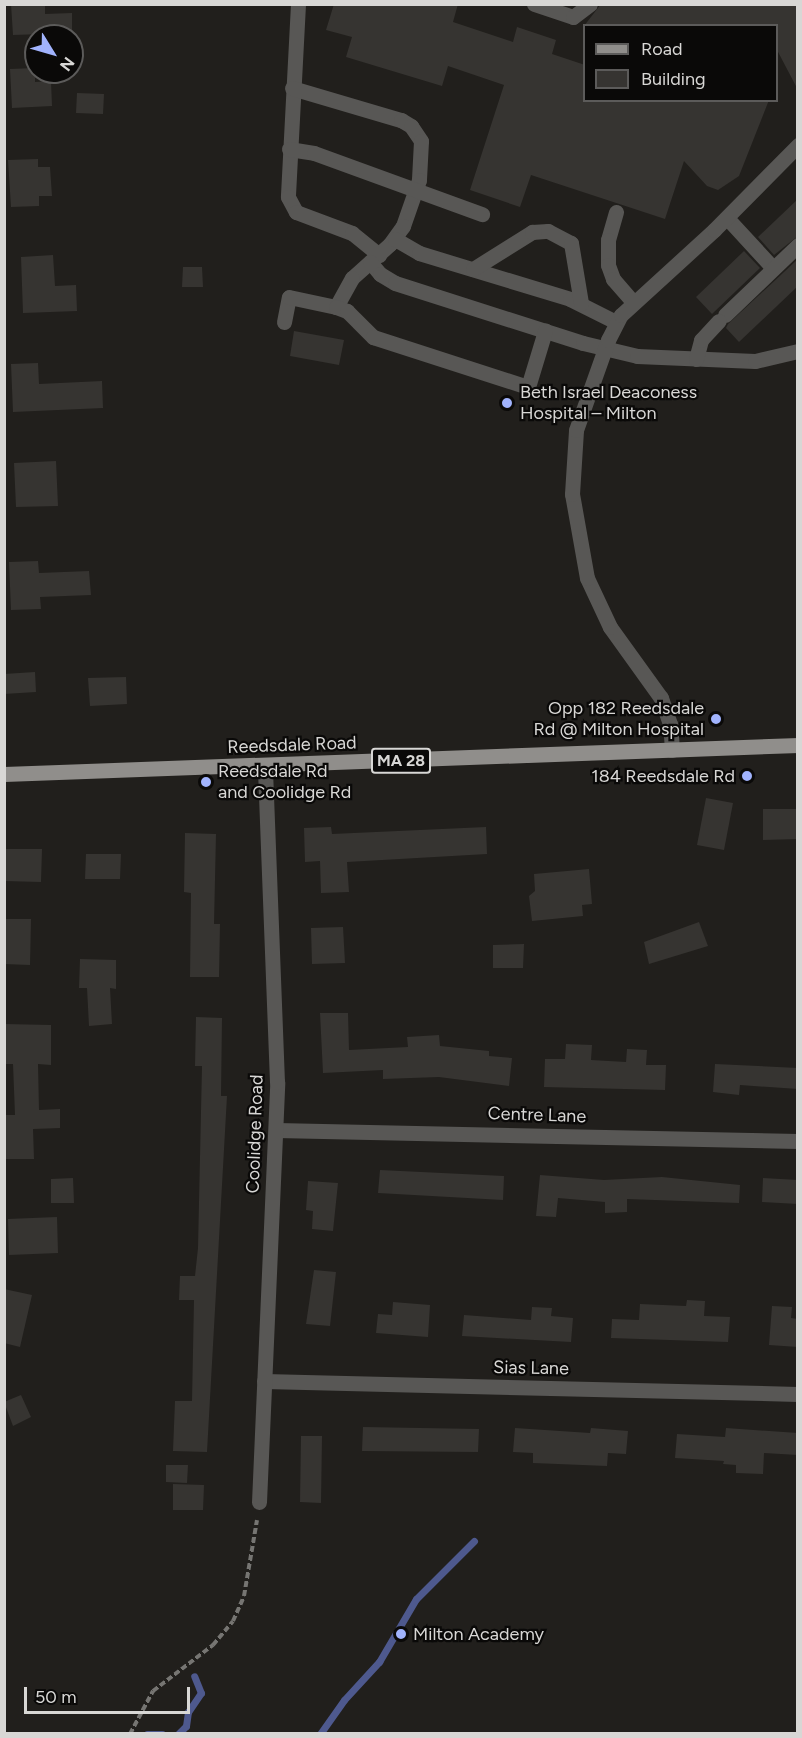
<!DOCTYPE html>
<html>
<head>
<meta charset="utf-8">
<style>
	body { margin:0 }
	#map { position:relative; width:802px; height:1738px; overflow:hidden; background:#211f1c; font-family:Figtree,sans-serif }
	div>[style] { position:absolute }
	.stream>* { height:7px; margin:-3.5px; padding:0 3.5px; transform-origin:3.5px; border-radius:3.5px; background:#4e598e }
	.building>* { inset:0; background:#363431 }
	.path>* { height:4px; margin-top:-2px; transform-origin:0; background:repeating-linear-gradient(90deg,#767572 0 6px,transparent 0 9px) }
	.minor>* { height:15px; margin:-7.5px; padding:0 7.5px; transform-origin:7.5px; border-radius:7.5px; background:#585755 }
	.major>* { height:15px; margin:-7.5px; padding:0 7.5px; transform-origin:7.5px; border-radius:7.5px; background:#908e8b }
	.dots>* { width:16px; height:16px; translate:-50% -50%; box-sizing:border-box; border:3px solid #0a0908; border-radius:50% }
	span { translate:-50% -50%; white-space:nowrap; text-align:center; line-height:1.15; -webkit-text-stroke:4.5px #0a0908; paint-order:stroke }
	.shield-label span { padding:2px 4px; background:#0a0908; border:2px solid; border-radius:4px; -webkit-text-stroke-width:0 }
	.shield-label { font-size:16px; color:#d8d7d5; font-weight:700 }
	.poi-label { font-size:18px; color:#d8d7d5 }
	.left { translate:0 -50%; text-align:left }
	.right { translate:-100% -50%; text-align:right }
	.street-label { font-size:18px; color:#d8d7d5 }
	.frame { position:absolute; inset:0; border:6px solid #d8d7d5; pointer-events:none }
	.legend { position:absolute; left:583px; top:24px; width:195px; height:78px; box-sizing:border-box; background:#0a0908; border:2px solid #5c5b5a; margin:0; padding:8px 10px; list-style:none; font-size:18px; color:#d8d7d5 }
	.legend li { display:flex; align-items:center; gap:12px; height:30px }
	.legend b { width:30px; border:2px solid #5c5b5a }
	.north { position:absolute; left:24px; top:24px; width:60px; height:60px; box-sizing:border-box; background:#0a0908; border:2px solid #5c5b5a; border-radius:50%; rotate:127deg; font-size:16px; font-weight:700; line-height:24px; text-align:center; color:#d8d7d5 }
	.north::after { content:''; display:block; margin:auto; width:21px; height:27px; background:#a1b3fd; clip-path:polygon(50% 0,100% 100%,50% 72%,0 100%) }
	.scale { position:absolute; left:24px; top:1687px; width:166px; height:27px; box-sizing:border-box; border:3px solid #d8d7d5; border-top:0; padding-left:8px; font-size:18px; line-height:21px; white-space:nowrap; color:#d8d7d5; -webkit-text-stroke:4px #0a0908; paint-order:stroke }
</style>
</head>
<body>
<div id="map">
	<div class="stream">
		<div style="left:147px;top:1734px;width:15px"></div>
		<div style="left:178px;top:1734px;width:11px;rotate:-45deg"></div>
		<div style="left:186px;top:1726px;width:14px;rotate:-82deg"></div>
		<div style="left:188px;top:1712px;width:23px;rotate:-56deg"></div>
		<div style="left:201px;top:1693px;width:18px;rotate:-112deg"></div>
		<div style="left:320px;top:1734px;width:42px;rotate:-54.8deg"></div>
		<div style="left:344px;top:1700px;width:52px;rotate:-47.4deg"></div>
		<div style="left:379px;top:1662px;width:73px;rotate:-59.6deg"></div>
		<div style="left:416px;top:1599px;width:82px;rotate:-45deg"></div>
	</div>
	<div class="building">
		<div style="clip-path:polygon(11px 4px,45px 4px,45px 14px,72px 13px,72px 33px,13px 35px)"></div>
		<div style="clip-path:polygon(334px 4px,458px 4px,453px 22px,513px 42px,517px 27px,556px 40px,552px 54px,585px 65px,585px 100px,769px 100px,739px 176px,718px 190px,707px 186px,684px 161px,665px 219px,531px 175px,520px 207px,470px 190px,504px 85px,448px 66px,442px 86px,346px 57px,352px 37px,326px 30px)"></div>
		<div style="clip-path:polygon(601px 4px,798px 4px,798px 90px,777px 50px,777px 26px,584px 26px)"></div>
		<div style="clip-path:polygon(35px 68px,35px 82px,51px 81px,52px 106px,12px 108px,10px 69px)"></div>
		<div style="clip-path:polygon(77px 93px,104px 94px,103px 114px,76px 113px)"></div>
		<div style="clip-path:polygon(38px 159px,38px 167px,50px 167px,52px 196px,39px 196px,39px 206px,11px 207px,8px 160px)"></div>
		<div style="clip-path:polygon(798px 199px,798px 236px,774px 255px,758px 237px)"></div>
		<div style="clip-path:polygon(744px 251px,760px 268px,712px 314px,696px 297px)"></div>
		<div style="clip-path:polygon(53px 255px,55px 286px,76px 285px,77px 311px,23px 313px,21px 257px)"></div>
		<div style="clip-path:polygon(798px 259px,798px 286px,739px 342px,726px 328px,728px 324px)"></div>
		<div style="clip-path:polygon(183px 267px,202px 267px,203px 287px,182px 287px)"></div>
		<div style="clip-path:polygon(294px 331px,344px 340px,339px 365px,290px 356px)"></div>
		<div style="clip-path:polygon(38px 363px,39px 384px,102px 381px,103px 408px,13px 412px,11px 364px)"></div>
		<div style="clip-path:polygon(56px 461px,58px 506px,16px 507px,14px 463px)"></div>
		<div style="clip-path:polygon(38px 561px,39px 573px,89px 571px,91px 595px,40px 597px,41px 609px,11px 610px,9px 562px)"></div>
		<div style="clip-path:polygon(35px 672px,36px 692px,4px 694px,4px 674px)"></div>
		<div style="clip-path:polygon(126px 677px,127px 704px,90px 706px,88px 678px)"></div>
		<div style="clip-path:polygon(706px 798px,733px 803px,724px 850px,697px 845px)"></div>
		<div style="clip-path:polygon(763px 809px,798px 809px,798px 839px,763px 840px)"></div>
		<div style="clip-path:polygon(331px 827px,332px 834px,486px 827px,487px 854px,347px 862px,349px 892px,321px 893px,320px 861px,305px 862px,304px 828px)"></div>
		<div style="clip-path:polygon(185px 833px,216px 834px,214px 924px,220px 924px,219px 977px,190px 977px,191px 893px,184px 892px)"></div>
		<div style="clip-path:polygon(4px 849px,42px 849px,41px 882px,4px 881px)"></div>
		<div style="clip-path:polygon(86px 854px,121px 854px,120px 879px,85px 879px)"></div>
		<div style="clip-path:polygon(589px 869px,592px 904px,582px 905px,583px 916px,532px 921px,529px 896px,535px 891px,534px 874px)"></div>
		<div style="clip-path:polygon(4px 919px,31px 919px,30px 965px,4px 964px)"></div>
		<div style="clip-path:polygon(699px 922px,708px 946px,649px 964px,644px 942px)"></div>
		<div style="clip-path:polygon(343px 927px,345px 963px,312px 964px,311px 928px)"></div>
		<div style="clip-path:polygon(524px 944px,523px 968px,493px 968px,493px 945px)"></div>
		<div style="clip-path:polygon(80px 959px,116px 960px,116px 989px,110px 988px,112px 1024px,89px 1026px,87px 988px,79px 988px)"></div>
		<div style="clip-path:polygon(320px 1013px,348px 1013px,349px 1050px,408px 1047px,407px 1037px,439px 1035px,440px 1046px,489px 1051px,489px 1056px,512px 1058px,509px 1086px,439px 1077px,383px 1079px,383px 1070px,323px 1073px)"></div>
		<div style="clip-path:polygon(196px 1017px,222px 1018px,221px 1096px,227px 1096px,207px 1452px,173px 1451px,175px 1401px,192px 1401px,194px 1300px,179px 1300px,180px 1276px,195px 1276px,198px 1248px,202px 1066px,195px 1066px)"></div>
		<div style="clip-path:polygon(4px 1024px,51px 1025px,51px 1065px,38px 1064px,39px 1110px,60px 1109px,60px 1128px,33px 1129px,34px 1159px,5px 1159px,4px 1115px,15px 1115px,13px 1064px,4px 1064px)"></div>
		<div style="clip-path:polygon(566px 1044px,592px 1045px,591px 1060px,626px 1062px,627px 1049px,647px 1050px,646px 1065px,666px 1065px,665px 1090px,544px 1087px,545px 1059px,565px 1059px)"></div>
		<div style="clip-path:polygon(715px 1064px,798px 1068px,798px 1089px,740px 1085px,739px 1095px,713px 1092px)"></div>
		<div style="clip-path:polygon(380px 1170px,504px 1176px,503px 1200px,378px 1193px)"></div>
		<div style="clip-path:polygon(540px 1175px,604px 1180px,662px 1177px,740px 1185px,739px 1203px,627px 1199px,627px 1212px,605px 1213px,605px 1202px,558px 1198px,556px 1217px,536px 1216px)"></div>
		<div style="clip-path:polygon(73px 1178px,74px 1203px,51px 1203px,51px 1179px)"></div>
		<div style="clip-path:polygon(763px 1178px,798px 1180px,798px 1204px,762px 1202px)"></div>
		<div style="clip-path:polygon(308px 1181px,338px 1183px,333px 1231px,312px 1229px,313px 1211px,306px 1210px)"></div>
		<div style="clip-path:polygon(57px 1217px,58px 1253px,9px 1255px,8px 1219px)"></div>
		<div style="clip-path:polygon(314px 1270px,336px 1272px,330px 1326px,306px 1324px)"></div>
		<div style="clip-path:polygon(4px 1289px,32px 1295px,20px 1347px,4px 1343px)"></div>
		<div style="clip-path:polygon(687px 1300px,705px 1301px,704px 1316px,730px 1317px,728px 1342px,611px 1338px,612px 1319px,639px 1320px,640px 1304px,686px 1306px)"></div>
		<div style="clip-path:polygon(393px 1302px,430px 1305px,428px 1337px,376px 1333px,378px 1314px,392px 1315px)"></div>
		<div style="clip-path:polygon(772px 1306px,792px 1307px,791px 1318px,798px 1319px,798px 1347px,769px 1345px)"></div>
		<div style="clip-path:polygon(532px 1307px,552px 1308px,551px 1316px,573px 1318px,571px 1342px,462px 1336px,464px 1315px,531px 1320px)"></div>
		<div style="clip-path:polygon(21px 1395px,31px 1417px,13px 1426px,4px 1402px)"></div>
		<div style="clip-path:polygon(363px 1427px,479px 1429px,478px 1452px,362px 1451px)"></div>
		<div style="clip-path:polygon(515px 1428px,590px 1433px,591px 1428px,628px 1431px,626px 1454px,608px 1453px,607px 1466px,533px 1463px,533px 1453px,513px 1452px)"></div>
		<div style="clip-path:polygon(726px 1428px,798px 1433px,798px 1455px,764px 1453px,763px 1474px,736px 1473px,736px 1465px,723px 1464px,724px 1461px,675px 1458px,677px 1434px,725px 1437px)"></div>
		<div style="clip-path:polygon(301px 1436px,322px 1436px,321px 1503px,300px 1502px)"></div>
		<div style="clip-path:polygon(166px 1465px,188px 1465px,187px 1483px,166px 1482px)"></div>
		<div style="clip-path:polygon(173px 1484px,204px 1485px,203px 1510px,173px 1510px)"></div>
	</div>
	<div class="path">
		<div style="left:130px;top:1734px;width:49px;rotate:-61.9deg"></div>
		<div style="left:153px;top:1691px;width:76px;rotate:-37.5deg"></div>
		<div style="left:213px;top:1645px;width:31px;rotate:-50deg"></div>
		<div style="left:233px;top:1621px;width:27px;rotate:-66deg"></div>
		<div style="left:244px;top:1596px;width:77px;rotate:-80.3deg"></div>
	</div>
	<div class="minor">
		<div style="left:298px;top:4px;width:193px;rotate:93deg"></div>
		<div style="left:288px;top:197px;width:17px;rotate:62deg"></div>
		<div style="left:296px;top:212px;width:60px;rotate:20.6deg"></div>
		<div style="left:352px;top:233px;width:35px;rotate:39deg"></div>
		<div style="left:534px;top:4px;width:41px;rotate:18.4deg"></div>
		<div style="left:573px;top:17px;width:21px;rotate:-37deg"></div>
		<div style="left:292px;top:88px;width:114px;rotate:16.4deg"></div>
		<div style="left:401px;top:120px;width:12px;rotate:31deg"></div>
		<div style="left:411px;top:126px;width:18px;rotate:56deg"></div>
		<div style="left:421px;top:141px;width:39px;rotate:93deg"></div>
		<div style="left:419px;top:180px;width:49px;rotate:109.2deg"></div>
		<div style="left:403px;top:226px;width:22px;rotate:126deg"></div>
		<div style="left:390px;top:244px;width:51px;rotate:138.2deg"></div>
		<div style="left:352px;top:278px;width:33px;rotate:119deg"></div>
		<div style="left:289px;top:149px;width:25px;rotate:9deg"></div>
		<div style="left:314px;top:153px;width:179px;rotate:20deg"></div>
		<div style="left:616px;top:212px;width:29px;rotate:106deg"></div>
		<div style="left:608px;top:240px;width:25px;rotate:90deg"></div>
		<div style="left:608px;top:265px;width:15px;rotate:70deg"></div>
		<div style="left:613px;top:279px;width:30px;rotate:49deg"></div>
		<div style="left:727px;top:218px;width:68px;rotate:47.4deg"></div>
		<div style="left:395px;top:239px;width:28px;rotate:30deg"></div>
		<div style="left:419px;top:253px;width:158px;rotate:16.9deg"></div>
		<div style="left:570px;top:299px;width:51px;rotate:26.6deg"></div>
		<div style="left:370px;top:262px;width:16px;rotate:50deg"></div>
		<div style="left:380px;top:274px;width:17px;rotate:31deg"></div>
		<div style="left:395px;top:283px;width:197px;rotate:17.7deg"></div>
		<div style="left:583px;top:343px;width:56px;rotate:13.5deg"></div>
		<div style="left:637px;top:356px;width:118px;rotate:2.4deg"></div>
		<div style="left:755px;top:361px;width:44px;rotate:-13.1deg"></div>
		<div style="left:473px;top:269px;width:70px;rotate:-32.1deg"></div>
		<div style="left:532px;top:232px;width:16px;rotate:-4deg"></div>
		<div style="left:548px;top:231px;width:26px;rotate:28deg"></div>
		<div style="left:571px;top:243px;width:61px;rotate:80.5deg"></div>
		<div style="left:725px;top:315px;width:101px;rotate:-43.8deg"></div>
		<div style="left:284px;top:322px;width:25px;rotate:-79deg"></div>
		<div style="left:289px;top:297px;width:48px;rotate:12deg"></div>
		<div style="left:336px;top:307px;width:12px;rotate:20deg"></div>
		<div style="left:347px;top:311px;width:37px;rotate:45deg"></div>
		<div style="left:373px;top:337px;width:163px;rotate:17.9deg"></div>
		<div style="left:528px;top:387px;width:59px;rotate:-73.1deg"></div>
		<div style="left:696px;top:359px;width:20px;rotate:-75deg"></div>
		<div style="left:701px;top:340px;width:26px;rotate:-47deg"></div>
		<div style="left:672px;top:750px;width:26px;rotate:-94deg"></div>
		<div style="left:670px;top:724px;width:28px;rotate:-109deg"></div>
		<div style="left:661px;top:698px;width:87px;rotate:-125.7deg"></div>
		<div style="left:610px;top:627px;width:54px;rotate:-115.1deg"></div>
		<div style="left:587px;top:578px;width:85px;rotate:-100.1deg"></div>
		<div style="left:572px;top:494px;width:64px;rotate:-86.4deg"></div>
		<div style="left:576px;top:430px;width:96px;rotate:-70.4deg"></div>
		<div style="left:608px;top:340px;width:28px;rotate:-63deg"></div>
		<div style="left:621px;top:315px;width:126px;rotate:-42.4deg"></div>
		<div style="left:714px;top:230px;width:120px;rotate:-45.3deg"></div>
		<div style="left:276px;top:1130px;width:522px;rotate:1.21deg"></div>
		<div style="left:264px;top:1381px;width:534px;rotate:1.39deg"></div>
		<div style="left:259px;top:1502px;width:420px;rotate:-87.5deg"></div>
		<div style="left:277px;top:1082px;width:316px;rotate:-92.2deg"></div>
	</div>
	<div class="major">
		<div style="left:4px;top:774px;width:795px;rotate:-2.09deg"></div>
	</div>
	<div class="dots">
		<div style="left:507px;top:403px;background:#a1b3fd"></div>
		<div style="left:716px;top:719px;background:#a1b3fd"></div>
		<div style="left:747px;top:776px;background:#a1b3fd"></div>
		<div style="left:206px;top:782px;background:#a1b3fd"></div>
		<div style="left:401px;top:1634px;background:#a1b3fd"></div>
	</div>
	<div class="shield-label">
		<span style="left:401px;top:761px">MA 28</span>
	</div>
	<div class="poi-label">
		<span class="left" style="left:520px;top:403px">Beth Israel Deaconess<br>Hospital – Milton</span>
		<span class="right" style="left:704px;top:719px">Opp 182 Reedsdale<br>Rd @ Milton Hospital</span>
		<span class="left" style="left:218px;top:782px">Reedsdale Rd<br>and Coolidge Rd</span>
		<span class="right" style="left:735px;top:776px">184 Reedsdale Rd</span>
		<span class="left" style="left:413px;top:1634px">Milton Academy</span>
	</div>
	<div class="street-label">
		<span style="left:292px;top:745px;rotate:-2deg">Reedsdale Road</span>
		<span style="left:537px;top:1115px;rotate:2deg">Centre Lane</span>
		<span style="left:255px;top:1134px;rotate:-88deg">Coolidge Road</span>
		<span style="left:531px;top:1368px;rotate:1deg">Sias Lane</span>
	</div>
	<div class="frame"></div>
	<ul class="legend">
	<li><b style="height:8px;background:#908e8b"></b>Road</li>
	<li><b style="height:16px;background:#363431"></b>Building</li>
	</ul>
	<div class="north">N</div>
	<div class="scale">50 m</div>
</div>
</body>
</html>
